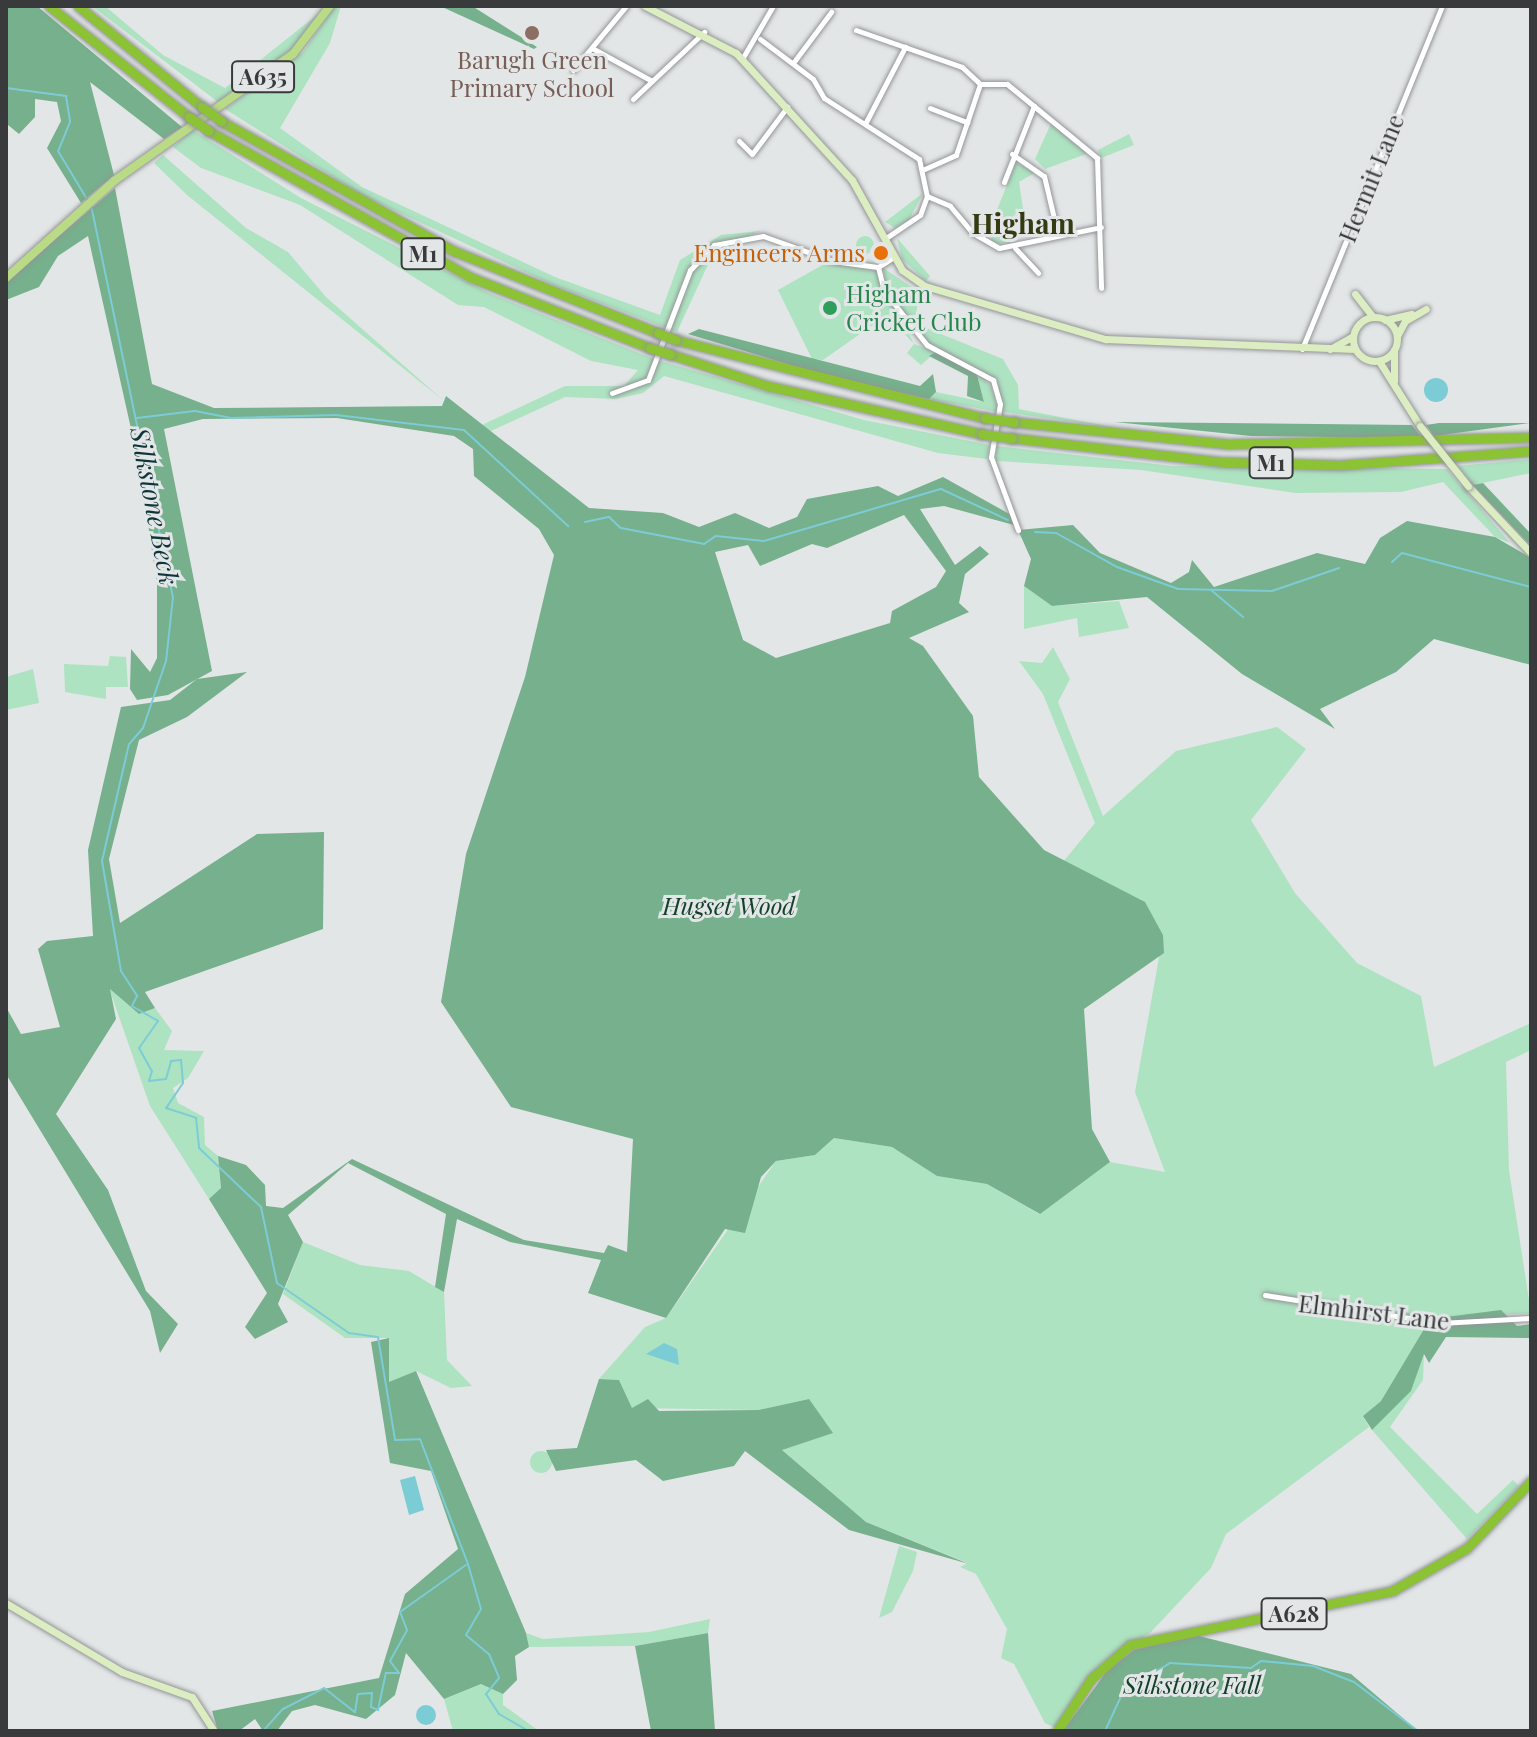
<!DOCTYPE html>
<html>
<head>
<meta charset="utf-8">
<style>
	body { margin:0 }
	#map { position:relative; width:1537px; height:1737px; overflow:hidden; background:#e3e6e7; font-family:"Playfair Display",serif }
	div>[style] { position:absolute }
	.green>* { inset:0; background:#ade3c1 }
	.round { border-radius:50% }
	.forest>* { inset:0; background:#76b08c }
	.water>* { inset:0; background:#7cccd6 }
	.stream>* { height:2px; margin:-1px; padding:0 1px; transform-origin:1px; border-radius:1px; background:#7cccd6 }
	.roads { filter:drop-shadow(0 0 2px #939597) drop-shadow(0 0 2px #939597) }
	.street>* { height:5px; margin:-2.5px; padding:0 2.5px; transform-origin:2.5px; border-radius:2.5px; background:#fff }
	.secondary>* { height:7px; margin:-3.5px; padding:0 3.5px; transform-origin:3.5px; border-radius:3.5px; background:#dcedc2 }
	.secondary>.ring { margin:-3.5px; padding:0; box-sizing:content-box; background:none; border:7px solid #dcedc2; border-radius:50% }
	.primary>* { height:8px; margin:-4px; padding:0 4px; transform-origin:4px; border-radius:4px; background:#badb85 }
	.highway>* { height:9px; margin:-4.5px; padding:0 4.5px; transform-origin:4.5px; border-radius:4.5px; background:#8cc334 }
	.bridges { filter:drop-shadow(0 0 2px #939597) drop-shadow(0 0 2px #939597) }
	.secondary-bridge>* { height:7px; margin:-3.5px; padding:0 3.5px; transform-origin:3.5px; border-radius:3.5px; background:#dcedc2 }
	.highway-bridge>* { height:9px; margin:-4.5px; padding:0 4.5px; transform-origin:4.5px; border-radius:4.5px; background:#8cc334 }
	.dots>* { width:22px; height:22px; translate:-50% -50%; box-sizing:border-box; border:4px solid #e3e6e7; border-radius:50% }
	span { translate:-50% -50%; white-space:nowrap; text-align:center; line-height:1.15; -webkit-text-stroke:6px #e3e6e7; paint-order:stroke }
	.shield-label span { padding:2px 6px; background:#e3e6e7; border:2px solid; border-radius:6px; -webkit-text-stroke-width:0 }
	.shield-label { font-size:22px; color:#393a3b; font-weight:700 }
	.education-label { font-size:24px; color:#785e54 }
	.street-label { font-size:24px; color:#393a3b }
	.food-label { font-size:24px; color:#c56008 }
	.right { translate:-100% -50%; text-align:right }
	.leisure-label { font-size:24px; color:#27864d }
	.left { translate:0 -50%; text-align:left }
	.park-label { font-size:24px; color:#144129; font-style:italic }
	.water-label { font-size:26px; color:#0e353a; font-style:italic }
	.quarter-label { font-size:28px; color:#343a12; font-weight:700 }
	.frame { position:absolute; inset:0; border:8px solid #393a3b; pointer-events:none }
</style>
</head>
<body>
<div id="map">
	<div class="green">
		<div style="clip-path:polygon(92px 6px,105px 6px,163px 55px,225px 88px,328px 6px,294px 48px,218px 102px)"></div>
		<div style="clip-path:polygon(335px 6px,341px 6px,330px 43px,280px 128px,362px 187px,555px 277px,660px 315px,680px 260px,721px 235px,760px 231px,711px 258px,677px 332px,549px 283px,362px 195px,225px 109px,303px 52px)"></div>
		<div style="clip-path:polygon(1052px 121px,1089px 153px,1045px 169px,1035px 159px)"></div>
		<div style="clip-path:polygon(193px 130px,301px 198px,491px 294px,654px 359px,864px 420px,990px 445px,987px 459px,938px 453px,664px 376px,643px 393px,616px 399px,565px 397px,491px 431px,482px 425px,565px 386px,624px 386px,638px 370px,591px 361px,484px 307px,458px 305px,300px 205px,201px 168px,173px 147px)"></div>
		<div style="clip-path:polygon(1129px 134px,1134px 145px,1101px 158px,1098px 150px)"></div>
		<div style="clip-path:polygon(163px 155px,246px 228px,288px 252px,326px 297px,444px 401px,187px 195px,154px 163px)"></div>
		<div style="clip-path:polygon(1016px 163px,1036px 172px,1019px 182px,1024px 215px,1003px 221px,1011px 243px,997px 243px,990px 241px,1001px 217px,996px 212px)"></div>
		<div style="clip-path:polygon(923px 193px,909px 220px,895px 228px,885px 222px)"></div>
		<div class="round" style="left:856px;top:236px;width:18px;height:18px"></div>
		<div style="clip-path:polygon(897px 238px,930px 276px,926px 281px,902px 259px)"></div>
		<div style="clip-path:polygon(826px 263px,876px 271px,914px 344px,936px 352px,921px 365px,907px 353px,914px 344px,887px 315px,823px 360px,812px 359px,778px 290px)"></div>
		<div style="clip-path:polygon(883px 268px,918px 291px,916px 324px,1003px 359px,1018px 385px,1019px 409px,1117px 428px,1003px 412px,997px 380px,928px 343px,887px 289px)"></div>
		<div style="clip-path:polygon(976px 371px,991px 386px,999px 412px,929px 399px,936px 392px,984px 402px)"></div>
		<div style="clip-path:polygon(996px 446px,1172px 466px,1447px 469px,1510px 543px,1495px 537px,1443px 482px,1401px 492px,1295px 493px,1141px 470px,996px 461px)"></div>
		<div style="clip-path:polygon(1531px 459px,1531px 473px,1473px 485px,1458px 466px)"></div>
		<div style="clip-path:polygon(1024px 586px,1052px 606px,1119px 601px,1129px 628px,1079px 637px,1077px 618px,1024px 629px)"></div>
		<div style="clip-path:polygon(1053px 647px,1070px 679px,1058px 702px,1103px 816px,1176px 751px,1277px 727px,1306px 749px,1251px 820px,1295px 893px,1357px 963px,1421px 996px,1434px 1067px,1531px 1023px,1531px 1050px,1506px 1062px,1509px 1170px,1531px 1313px,1430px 1319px,1381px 1401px,1363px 1416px,1369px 1427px,1226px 1534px,1211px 1568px,1150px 1633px,1103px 1662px,1056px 1728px,1045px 1723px,1014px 1664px,1001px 1658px,1007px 1629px,976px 1574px,960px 1567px,968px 1563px,866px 1522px,781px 1449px,809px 1399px,758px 1410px,632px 1408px,619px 1380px,599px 1379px,645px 1327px,666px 1318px,776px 1161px,815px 1155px,834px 1138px,892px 1147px,937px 1176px,987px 1184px,1039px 1214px,1110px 1162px,1165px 1172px,1135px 1092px,1163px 935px,1144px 902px,1063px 862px,1095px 823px,1043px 694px,1019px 661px,1042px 663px)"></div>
		<div style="clip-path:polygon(110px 656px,126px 657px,128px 687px,106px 687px,106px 699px,65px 692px,64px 664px,108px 666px)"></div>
		<div style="clip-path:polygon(33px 669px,39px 703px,6px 710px,6px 677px)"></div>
		<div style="clip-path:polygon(109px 988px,139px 1014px,155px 1008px,172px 1031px,164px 1050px,204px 1051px,188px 1078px,173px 1088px,178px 1103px,204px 1117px,205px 1145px,218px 1156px,221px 1189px,209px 1199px,150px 1106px)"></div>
		<div style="clip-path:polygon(303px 1242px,360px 1265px,409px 1271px,444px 1292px,447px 1360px,472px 1386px,451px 1388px,416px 1371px,389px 1383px,388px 1338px,345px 1338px,283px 1294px)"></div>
		<div style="clip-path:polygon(1424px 1353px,1423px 1380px,1390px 1427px,1477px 1514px,1513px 1480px,1519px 1486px,1467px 1539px,1372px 1430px,1411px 1391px)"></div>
		<div class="round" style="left:530px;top:1451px;width:22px;height:22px"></div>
		<div style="clip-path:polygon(899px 1546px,917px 1552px,913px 1571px,892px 1612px,879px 1618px)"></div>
		<div style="clip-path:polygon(710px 1619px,708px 1633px,635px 1646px,529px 1647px,526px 1633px,543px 1639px,649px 1632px)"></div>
		<div style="clip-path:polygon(481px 1684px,503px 1694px,503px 1705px,539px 1731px,453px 1731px,444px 1699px)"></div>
	</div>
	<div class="forest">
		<div style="clip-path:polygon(6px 6px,37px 6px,182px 127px,164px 139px,90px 82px,114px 175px,81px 203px,47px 148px,61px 121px,57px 102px,35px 99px,35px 117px,19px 134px,8px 125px,6px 144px)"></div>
		<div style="clip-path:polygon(440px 6px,472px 6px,537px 47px,534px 49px)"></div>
		<div style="clip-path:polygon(evenodd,115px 188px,152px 384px,214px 408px,442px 406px,446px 396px,589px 508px,663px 513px,699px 527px,735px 513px,769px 528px,797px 517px,807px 499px,878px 486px,898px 496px,943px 477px,1013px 516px,1014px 525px,944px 506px,920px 509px,955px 565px,980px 546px,989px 554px,965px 574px,959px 603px,969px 612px,909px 638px,923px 646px,973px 716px,979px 777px,1044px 850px,1145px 902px,1163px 935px,1164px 953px,1084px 1009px,1092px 1129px,1110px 1162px,1040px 1214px,987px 1184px,937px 1176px,892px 1147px,834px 1138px,815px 1155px,776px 1161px,761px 1177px,745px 1233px,725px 1229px,666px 1318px,588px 1293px,601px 1260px,510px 1242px,457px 1219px,444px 1292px,435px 1287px,446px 1214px,348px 1163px,288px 1215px,303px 1242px,278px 1304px,288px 1322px,255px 1339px,245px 1327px,267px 1293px,209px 1199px,221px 1188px,218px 1156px,246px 1165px,265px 1185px,266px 1206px,283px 1208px,352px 1159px,524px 1240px,604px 1253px,608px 1245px,627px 1252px,633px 1139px,511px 1107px,441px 1002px,466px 854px,525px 677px,554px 555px,539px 529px,474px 476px,473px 449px,454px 436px,337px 418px,203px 419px,164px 429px,212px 671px,168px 695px,137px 700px,130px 689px,131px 649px,150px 672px,157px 658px,157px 585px,140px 469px,88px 236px,58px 256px,39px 287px,6px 300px,6px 282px,115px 188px,904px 515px,946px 571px,936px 587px,892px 611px,890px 623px,776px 658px,743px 640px,715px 552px,748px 545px,760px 566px,812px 544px,827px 548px,904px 515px)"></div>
		<div style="clip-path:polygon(699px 329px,920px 386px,933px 374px,936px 392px,929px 399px,828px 376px,688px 334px)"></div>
		<div style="clip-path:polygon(936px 352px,976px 371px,984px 402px,967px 396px,968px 376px,929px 356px)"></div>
		<div style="clip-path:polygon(1115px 422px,1412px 425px,1422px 438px,1251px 436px)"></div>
		<div style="clip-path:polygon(1530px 423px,1434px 436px,1426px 425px,1439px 423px)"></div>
		<div style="clip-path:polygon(1483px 483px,1531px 534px,1531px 546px,1473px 485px)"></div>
		<div style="clip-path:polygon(1407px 521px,1495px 537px,1531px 558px,1531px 665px,1434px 639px,1396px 672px,1320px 709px,1335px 729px,1242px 674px,1147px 597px,1052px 606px,1024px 586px,1031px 559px,1018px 530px,1073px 525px,1100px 553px,1171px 583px,1189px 572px,1192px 560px,1214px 587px,1317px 553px,1365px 564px,1380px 538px)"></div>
		<div style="clip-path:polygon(247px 672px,187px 717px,139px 740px,109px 859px,120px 923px,257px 834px,324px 832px,323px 929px,145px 992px,155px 1008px,139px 1014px,110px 989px,116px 1019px,56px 1114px,108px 1190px,146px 1291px,178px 1324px,160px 1353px,150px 1311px,6px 1074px,6px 1007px,21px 1034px,60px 1027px,38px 949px,47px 941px,93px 936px,88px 850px,121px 707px,170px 700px,197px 679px)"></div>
		<div style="clip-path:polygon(1501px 1310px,1517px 1326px,1531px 1324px,1531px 1338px,1446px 1337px,1429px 1363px,1424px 1354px,1411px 1391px,1372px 1430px,1363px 1416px,1381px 1401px,1430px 1319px)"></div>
		<div style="clip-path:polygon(389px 1338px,389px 1382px,416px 1371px,526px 1633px,529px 1647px,515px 1656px,517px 1680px,503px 1694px,481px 1684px,444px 1699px,406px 1653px,395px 1695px,366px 1719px,315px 1705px,292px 1711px,277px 1731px,263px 1731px,255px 1719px,239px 1731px,218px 1731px,212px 1711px,379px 1678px,405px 1594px,458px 1549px,431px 1471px,390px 1463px,371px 1342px)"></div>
		<div style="clip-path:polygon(599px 1379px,619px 1380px,632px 1408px,648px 1399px,659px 1411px,758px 1410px,809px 1399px,833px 1433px,782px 1450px,866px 1522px,969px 1564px,849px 1530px,745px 1451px,734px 1466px,663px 1481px,636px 1460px,556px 1471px,546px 1450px,577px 1448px)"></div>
		<div style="clip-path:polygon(708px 1633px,715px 1731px,651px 1731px,635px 1646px)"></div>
		<div style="clip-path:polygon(1195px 1635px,1351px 1674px,1418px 1731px,1063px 1731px,1107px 1671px,1134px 1650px)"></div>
	</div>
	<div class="water">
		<div class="round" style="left:1424px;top:378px;width:24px;height:24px"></div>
		<div style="clip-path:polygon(664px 1343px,677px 1349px,679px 1365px,646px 1354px)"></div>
		<div style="clip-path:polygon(415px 1476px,424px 1510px,409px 1515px,400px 1480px)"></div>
		<div class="round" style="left:416px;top:1705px;width:20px;height:20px"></div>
	</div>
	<div class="stream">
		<div style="left:6px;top:88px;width:61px;rotate:7.6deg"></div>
		<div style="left:66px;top:96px;width:26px;rotate:81deg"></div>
		<div style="left:70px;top:122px;width:31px;rotate:112deg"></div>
		<div style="left:58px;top:151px;width:56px;rotate:58.9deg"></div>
		<div style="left:91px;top:205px;width:400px;rotate:78.2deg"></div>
		<div style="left:173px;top:597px;width:64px;rotate:96.2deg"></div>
		<div style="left:166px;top:661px;width:71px;rotate:108.9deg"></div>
		<div style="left:143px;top:728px;width:21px;rotate:131deg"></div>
		<div style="left:129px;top:744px;width:120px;rotate:103deg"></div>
		<div style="left:102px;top:861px;width:112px;rotate:80.2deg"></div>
		<div style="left:121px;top:971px;width:30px;rotate:57deg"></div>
		<div style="left:137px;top:996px;width:11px;rotate:117deg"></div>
		<div style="left:132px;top:1006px;width:30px;rotate:30deg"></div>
		<div style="left:158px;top:1021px;width:33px;rotate:125deg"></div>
		<div style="left:139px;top:1048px;width:26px;rotate:61deg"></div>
		<div style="left:152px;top:1071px;width:10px;rotate:107deg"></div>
		<div style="left:149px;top:1081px;width:17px;rotate:-7deg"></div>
		<div style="left:166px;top:1079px;width:19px;rotate:-74deg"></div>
		<div style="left:171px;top:1061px;width:10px;rotate:-6deg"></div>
		<div style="left:181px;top:1060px;width:23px;rotate:85deg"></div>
		<div style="left:183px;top:1083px;width:30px;rotate:124deg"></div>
		<div style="left:166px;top:1108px;width:32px;rotate:18deg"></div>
		<div style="left:196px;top:1118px;width:30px;rotate:84deg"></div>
		<div style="left:199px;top:1148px;width:86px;rotate:43.6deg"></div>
		<div style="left:261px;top:1207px;width:78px;rotate:78.1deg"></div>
		<div style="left:277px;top:1283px;width:88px;rotate:34.8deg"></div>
		<div style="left:349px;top:1333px;width:29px;rotate:8deg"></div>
		<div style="left:378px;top:1337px;width:104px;rotate:80.6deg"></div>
		<div style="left:395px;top:1440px;width:25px;rotate:-2deg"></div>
		<div style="left:420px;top:1439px;width:134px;rotate:69deg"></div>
		<div style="left:468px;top:1564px;width:47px;rotate:73.9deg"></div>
		<div style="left:481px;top:1609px;width:30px;rotate:120deg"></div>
		<div style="left:466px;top:1635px;width:30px;rotate:40deg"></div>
		<div style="left:489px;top:1654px;width:26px;rotate:67deg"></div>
		<div style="left:499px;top:1678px;width:21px;rotate:129deg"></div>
		<div style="left:486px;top:1694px;width:24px;rotate:57deg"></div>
		<div style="left:499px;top:1714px;width:34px;rotate:30deg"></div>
		<div style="left:137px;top:418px;width:58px;rotate:-6.9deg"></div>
		<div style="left:195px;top:411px;width:38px;rotate:11deg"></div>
		<div style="left:232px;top:418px;width:104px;rotate:-1.7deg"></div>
		<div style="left:336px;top:415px;width:129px;rotate:6.7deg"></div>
		<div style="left:464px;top:430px;width:142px;rotate:42.7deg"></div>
		<div style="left:585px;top:522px;width:25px;rotate:-12deg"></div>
		<div style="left:609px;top:517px;width:16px;rotate:43deg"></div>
		<div style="left:621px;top:528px;width:85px;rotate:10.9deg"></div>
		<div style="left:704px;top:544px;width:14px;rotate:-34deg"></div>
		<div style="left:716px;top:536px;width:48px;rotate:5.9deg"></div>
		<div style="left:764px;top:541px;width:184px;rotate:-16.4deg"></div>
		<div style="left:941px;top:489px;width:74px;rotate:24.8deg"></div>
		<div style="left:1035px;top:532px;width:21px;rotate:3deg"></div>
		<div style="left:1056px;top:533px;width:70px;rotate:29.1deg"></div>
		<div style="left:1117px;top:567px;width:65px;rotate:19.8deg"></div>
		<div style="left:1178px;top:589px;width:94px;rotate:1.2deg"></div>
		<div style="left:1272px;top:591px;width:71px;rotate:-18.9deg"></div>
		<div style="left:1392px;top:562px;width:13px;rotate:-42deg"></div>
		<div style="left:1402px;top:553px;width:133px;rotate:14.8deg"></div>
		<div style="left:1211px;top:590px;width:42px;rotate:40.2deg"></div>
		<div style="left:263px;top:1731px;width:30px;rotate:-48deg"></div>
		<div style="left:283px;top:1709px;width:46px;rotate:-27.1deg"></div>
		<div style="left:324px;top:1688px;width:39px;rotate:38deg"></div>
		<div style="left:355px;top:1712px;width:18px;rotate:-81deg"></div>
		<div style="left:358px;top:1694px;width:14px;rotate:-4deg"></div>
		<div style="left:372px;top:1693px;width:14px;rotate:94deg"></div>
		<div style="left:371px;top:1707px;width:8px;rotate:23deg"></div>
		<div style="left:378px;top:1710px;width:38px;rotate:-78deg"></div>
		<div style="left:386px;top:1673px;width:13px"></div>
		<div style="left:399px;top:1673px;width:15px;rotate:-127deg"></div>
		<div style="left:390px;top:1661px;width:35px;rotate:-61deg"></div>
		<div style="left:407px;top:1630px;width:19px;rotate:-111deg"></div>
		<div style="left:400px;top:1612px;width:81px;rotate:-35.5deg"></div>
		<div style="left:1105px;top:1731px;width:43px;rotate:-65.2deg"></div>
		<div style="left:1123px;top:1692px;width:55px;rotate:-31.7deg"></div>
		<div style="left:1170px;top:1663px;width:81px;rotate:3.5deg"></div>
		<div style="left:1251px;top:1668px;width:12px;rotate:-35deg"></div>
		<div style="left:1261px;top:1661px;width:52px;rotate:5.5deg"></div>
		<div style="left:1313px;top:1666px;width:44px;rotate:21.3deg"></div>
		<div style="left:1354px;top:1682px;width:81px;rotate:37.4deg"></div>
	</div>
	<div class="roads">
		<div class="street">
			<div style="left:856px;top:30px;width:112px;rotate:19.2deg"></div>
			<div style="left:962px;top:67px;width:25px;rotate:43deg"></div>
			<div style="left:980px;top:84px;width:75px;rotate:108.7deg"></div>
			<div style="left:956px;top:155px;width:35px;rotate:156deg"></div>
			<div style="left:760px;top:39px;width:66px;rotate:37deg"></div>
			<div style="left:813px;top:79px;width:22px;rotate:60deg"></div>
			<div style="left:824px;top:98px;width:113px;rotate:32.7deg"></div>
			<div style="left:919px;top:159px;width:38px;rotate:78deg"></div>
			<div style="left:927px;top:196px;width:20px;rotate:110deg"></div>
			<div style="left:920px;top:215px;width:40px;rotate:146deg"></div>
			<div style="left:592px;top:48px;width:68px;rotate:28.8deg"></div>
			<div style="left:742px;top:59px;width:61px;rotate:-59.7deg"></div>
			<div style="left:793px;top:63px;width:64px;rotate:-53.3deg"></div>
			<div style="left:573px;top:70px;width:83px;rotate:-50.4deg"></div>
			<div style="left:980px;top:84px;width:27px"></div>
			<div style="left:1007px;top:84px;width:117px;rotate:39.4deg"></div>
			<div style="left:1097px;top:158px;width:130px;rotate:88.2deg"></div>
			<div style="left:633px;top:99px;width:98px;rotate:-43.3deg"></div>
			<div style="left:930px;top:108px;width:40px;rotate:21deg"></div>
			<div style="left:866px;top:122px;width:85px;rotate:-62.5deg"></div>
			<div style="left:739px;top:141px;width:18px;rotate:45deg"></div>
			<div style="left:752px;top:154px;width:59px;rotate:-53.3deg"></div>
			<div style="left:1012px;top:154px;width:39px;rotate:35deg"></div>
			<div style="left:1044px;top:176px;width:57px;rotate:76.7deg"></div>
			<div style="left:1004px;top:182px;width:82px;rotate:-68.5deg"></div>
			<div style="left:927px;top:196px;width:25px;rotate:23deg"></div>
			<div style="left:950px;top:206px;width:35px;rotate:50deg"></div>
			<div style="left:973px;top:233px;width:30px;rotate:30deg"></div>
			<div style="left:999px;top:248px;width:104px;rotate:-11.6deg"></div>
			<div style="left:1015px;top:248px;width:34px;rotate:47deg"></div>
			<div style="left:894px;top:257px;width:19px;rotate:148deg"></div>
			<div style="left:878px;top:267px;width:25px;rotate:76deg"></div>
			<div style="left:884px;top:291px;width:69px;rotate:51.5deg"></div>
			<div style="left:927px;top:345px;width:75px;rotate:27.9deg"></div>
			<div style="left:993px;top:380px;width:25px;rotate:74deg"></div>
			<div style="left:1000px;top:404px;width:54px;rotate:99.6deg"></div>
			<div style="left:991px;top:457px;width:78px;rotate:69.7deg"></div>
			<div style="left:1302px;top:349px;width:370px;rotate:-67.8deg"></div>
			<div style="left:612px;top:393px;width:38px;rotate:-20deg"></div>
			<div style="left:648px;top:380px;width:118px;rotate:-69.1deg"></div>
			<div style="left:690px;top:270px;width:35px;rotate:-46deg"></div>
			<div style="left:714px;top:245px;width:50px;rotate:-10.4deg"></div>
			<div style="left:763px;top:236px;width:74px;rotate:19.7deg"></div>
			<div style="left:833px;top:261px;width:45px;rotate:7.6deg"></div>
			<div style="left:1265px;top:1295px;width:177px;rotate:9.1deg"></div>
			<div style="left:1440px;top:1323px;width:91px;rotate:-3.1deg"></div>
		</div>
		<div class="secondary">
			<div style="left:645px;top:6px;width:102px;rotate:27.3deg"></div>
			<div style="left:736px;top:53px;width:172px;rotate:47.6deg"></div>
			<div style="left:852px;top:180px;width:103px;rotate:60.9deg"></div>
			<div style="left:902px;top:270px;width:28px;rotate:35deg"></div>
			<div style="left:925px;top:286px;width:188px;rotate:16.4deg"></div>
			<div style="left:1105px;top:339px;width:250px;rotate:2.3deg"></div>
			<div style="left:1355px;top:294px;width:29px;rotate:52deg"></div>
			<div class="ring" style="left:1353px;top:317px;width:37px;height:37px"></div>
			<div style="left:1385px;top:320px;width:27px;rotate:-13deg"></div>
			<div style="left:1397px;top:336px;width:17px;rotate:-62deg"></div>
			<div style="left:1405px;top:321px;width:24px;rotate:-30deg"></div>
			<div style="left:1330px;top:349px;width:26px;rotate:-29deg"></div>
			<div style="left:1394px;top:350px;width:31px;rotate:90deg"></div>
			<div style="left:1379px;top:361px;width:77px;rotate:57.8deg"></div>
			<div style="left:1468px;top:486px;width:92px;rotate:46.8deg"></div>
			<div style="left:6px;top:1603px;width:135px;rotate:30.7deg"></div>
			<div style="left:122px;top:1672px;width:74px;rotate:19.7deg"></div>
			<div style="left:192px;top:1697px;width:40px;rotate:57.1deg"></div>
		</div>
		<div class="primary">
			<div style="left:6px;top:278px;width:145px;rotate:-41.9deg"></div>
			<div style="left:114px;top:181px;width:219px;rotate:-35.4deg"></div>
			<div style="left:293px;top:54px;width:61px;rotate:-52.4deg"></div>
		</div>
		<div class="highway">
			<div style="left:49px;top:6px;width:179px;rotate:38.4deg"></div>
			<div style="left:78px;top:6px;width:160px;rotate:39.2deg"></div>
			<div style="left:221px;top:121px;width:267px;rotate:29.2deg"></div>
			<div style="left:454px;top:251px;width:220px;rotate:21.9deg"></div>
			<div style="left:209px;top:131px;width:299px;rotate:29.2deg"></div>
			<div style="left:470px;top:277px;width:193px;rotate:21.5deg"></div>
			<div style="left:676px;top:340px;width:319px;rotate:14.2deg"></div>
			<div style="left:670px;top:354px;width:103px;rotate:18.1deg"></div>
			<div style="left:768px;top:386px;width:219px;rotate:12.6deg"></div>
			<div style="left:1014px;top:422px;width:215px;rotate:5.9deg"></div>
			<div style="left:1228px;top:444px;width:303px;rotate:-1.3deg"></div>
			<div style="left:1012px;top:438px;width:213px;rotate:6.5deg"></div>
			<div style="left:1224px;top:462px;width:116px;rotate:1.5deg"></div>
			<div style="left:1340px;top:465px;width:192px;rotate:-4.2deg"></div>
			<div style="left:1057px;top:1731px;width:62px;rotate:-56.8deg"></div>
			<div style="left:1091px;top:1679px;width:52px;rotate:-41.1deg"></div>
			<div style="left:1130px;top:1645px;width:268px;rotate:-11.6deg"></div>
			<div style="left:1392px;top:1591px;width:86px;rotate:-29.8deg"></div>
			<div style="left:1467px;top:1548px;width:93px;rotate:-46.3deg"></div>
		</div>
	</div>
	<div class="bridges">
		<div class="secondary-bridge">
			<div style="left:1420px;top:426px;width:77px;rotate:51.3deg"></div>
		</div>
		<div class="highway-bridge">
			<div style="left:202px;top:107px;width:24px;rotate:36deg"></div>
			<div style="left:189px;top:117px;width:24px;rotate:35deg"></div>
			<div style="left:658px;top:333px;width:19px;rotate:21deg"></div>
			<div style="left:650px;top:348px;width:21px;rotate:17deg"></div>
			<div style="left:985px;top:418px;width:29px;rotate:8deg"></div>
			<div style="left:982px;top:434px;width:30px;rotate:8deg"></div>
		</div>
	</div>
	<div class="dots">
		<div style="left:532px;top:33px;background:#8d6e63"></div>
		<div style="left:881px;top:253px;background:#e8710a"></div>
		<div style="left:830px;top:308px;background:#2e9e5b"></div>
	</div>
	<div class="shield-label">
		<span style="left:263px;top:77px">A635</span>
		<span style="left:423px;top:254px">M1</span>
		<span style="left:1271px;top:463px">M1</span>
		<span style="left:1294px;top:1614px">A628</span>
	</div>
	<div class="education-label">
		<span style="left:532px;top:74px">Barugh Green<br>Primary School</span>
	</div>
	<div class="street-label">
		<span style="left:1371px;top:178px;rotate:-68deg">Hermit Lane</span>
		<span style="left:1374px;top:1312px;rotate:7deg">Elmhirst Lane</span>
	</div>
	<div class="food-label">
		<span class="right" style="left:865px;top:253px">Engineers Arms</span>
	</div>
	<div class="leisure-label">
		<span class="left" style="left:846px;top:308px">Higham<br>Cricket Club</span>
	</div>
	<div class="park-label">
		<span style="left:729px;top:906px">Hugset Wood</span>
		<span style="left:1192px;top:1685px">Silkstone Fall</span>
	</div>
	<div class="water-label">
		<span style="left:155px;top:506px;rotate:79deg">Silkstone Beck</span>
	</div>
	<div class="quarter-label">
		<span style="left:1023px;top:223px">Higham</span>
	</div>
	<div class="frame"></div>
</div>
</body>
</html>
